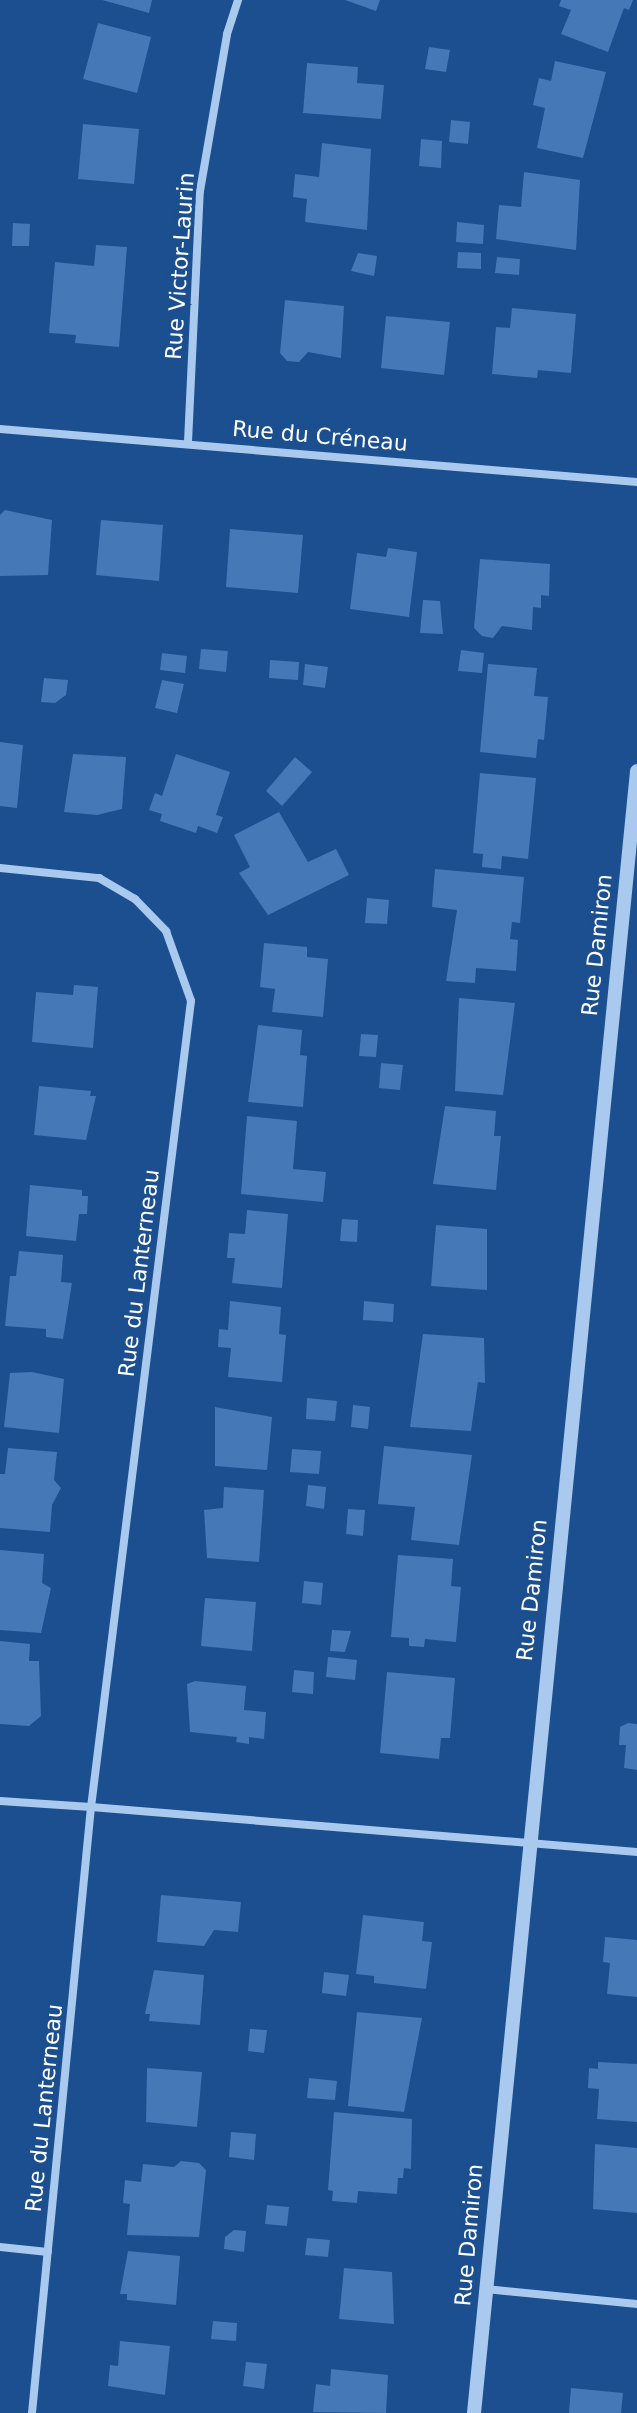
<!DOCTYPE html>
<html>
<head>
<meta charset="utf-8">
<style>
	body { margin:0 }
	#map { position:relative; width:637px; height:2413px; overflow:hidden; background:#1b4f8f; font-family:"DejaVu Sans",sans-serif }
	div>[style] { position:absolute }
	.building>* { inset:0; background:#4478b7 }
	.minor>* { height:8px; margin:-4px; padding:0 4px; transform-origin:4px; border-radius:4px; background:#a9c9ee }
	.tertiary>* { height:14px; margin:-7px; padding:0 7px; transform-origin:7px; border-radius:7px; background:#a9c9ee }
	span { translate:-50% -50%; white-space:nowrap; text-align:center; line-height:1.15; -webkit-text-stroke:7px #1b4f8f; paint-order:stroke }
	.street-label { font-size:22px; color:#fff }
</style>
</head>
<body>
<div id="map">
	<div class="building">
		<div style="clip-path:polygon(102px 0,152px 0,149px 13px)"></div>
		<div style="clip-path:polygon(345px 0,380px 0,376px 11px)"></div>
		<div style="clip-path:polygon(561px 0,633px 0,629px 10px,624px 8px,608px 52px,561px 34px,571px 10px,559px 6px)"></div>
		<div style="clip-path:polygon(98px 23px,151px 37px,137px 93px,83px 79px)"></div>
		<div style="clip-path:polygon(429px 47px,450px 50px,446px 72px,425px 69px)"></div>
		<div style="clip-path:polygon(555px 61px,606px 72px,583px 158px,537px 148px,545px 108px,533px 105px,539px 78px,551px 81px)"></div>
		<div style="clip-path:polygon(307px 63px,358px 67px,357px 83px,384px 85px,381px 119px,303px 113px)"></div>
		<div style="clip-path:polygon(451px 120px,470px 122px,468px 144px,449px 142px)"></div>
		<div style="clip-path:polygon(83px 124px,139px 129px,134px 184px,78px 179px)"></div>
		<div style="clip-path:polygon(421px 139px,442px 141px,441px 168px,419px 166px)"></div>
		<div style="clip-path:polygon(322px 143px,371px 149px,367px 230px,305px 222px,307px 199px,293px 197px,295px 174px,319px 177px)"></div>
		<div style="clip-path:polygon(524px 172px,580px 180px,576px 250px,496px 239px,499px 205px,521px 207px)"></div>
		<div style="clip-path:polygon(457px 222px,484px 225px,483px 244px,456px 242px)"></div>
		<div style="clip-path:polygon(13px 223px,30px 224px,29px 246px,12px 246px)"></div>
		<div style="clip-path:polygon(96px 245px,127px 247px,119px 347px,75px 343px,76px 335px,49px 333px,55px 262px,94px 266px)"></div>
		<div style="clip-path:polygon(458px 252px,481px 253px,481px 269px,457px 268px)"></div>
		<div style="clip-path:polygon(358px 253px,377px 256px,374px 276px,351px 271px)"></div>
		<div style="clip-path:polygon(497px 257px,520px 259px,519px 275px,495px 273px)"></div>
		<div style="clip-path:polygon(285px 300px,344px 306px,341px 358px,308px 352px,299px 362px,287px 361px,280px 353px)"></div>
		<div style="clip-path:polygon(512px 308px,576px 314px,571px 373px,538px 370px,537px 378px,492px 374px,496px 327px,510px 328px)"></div>
		<div style="clip-path:polygon(386px 316px,450px 322px,444px 375px,381px 368px)"></div>
		<div style="clip-path:polygon(5px 510px,52px 520px,48px 575px,0 576px,0 515px)"></div>
		<div style="clip-path:polygon(101px 520px,163px 525px,159px 581px,96px 575px)"></div>
		<div style="clip-path:polygon(230px 529px,303px 535px,298px 593px,226px 587px)"></div>
		<div style="clip-path:polygon(388px 548px,417px 552px,409px 617px,350px 609px,357px 553px,386px 557px)"></div>
		<div style="clip-path:polygon(480px 559px,550px 564px,549px 596px,541px 595px,541px 608px,533px 607px,532px 630px,502px 626px,493px 638px,482px 636px,474px 628px)"></div>
		<div style="clip-path:polygon(423px 600px,440px 601px,443px 634px,420px 633px)"></div>
		<div style="clip-path:polygon(201px 649px,228px 651px,226px 672px,199px 669px)"></div>
		<div style="clip-path:polygon(461px 650px,484px 653px,482px 673px,458px 671px)"></div>
		<div style="clip-path:polygon(162px 653px,187px 656px,185px 673px,160px 670px)"></div>
		<div style="clip-path:polygon(270px 660px,299px 662px,298px 680px,269px 678px)"></div>
		<div style="clip-path:polygon(305px 664px,328px 667px,325px 688px,303px 685px)"></div>
		<div style="clip-path:polygon(488px 664px,537px 668px,534px 696px,548px 697px,544px 740px,538px 739px,536px 758px,480px 752px)"></div>
		<div style="clip-path:polygon(44px 678px,68px 680px,66px 695px,55px 703px,41px 702px)"></div>
		<div style="clip-path:polygon(162px 680px,184px 684px,177px 713px,155px 708px)"></div>
		<div style="clip-path:polygon(0 742px,23px 745px,17px 808px,0 806px)"></div>
		<div style="clip-path:polygon(73px 754px,126px 757px,122px 809px,97px 815px,64px 812px)"></div>
		<div style="clip-path:polygon(176px 754px,230px 772px,216px 815px,223px 817px,217px 833px,198px 826px,196px 833px,160px 821px,162px 814px,149px 810px,155px 793px,162px 796px)"></div>
		<div style="clip-path:polygon(295px 757px,312px 772px,282px 806px,266px 791px)"></div>
		<div style="clip-path:polygon(480px 773px,536px 778px,528px 859px,502px 856px,501px 869px,482px 867px,483px 854px,473px 853px)"></div>
		<div style="clip-path:polygon(279px 812px,308px 862px,336px 849px,349px 875px,268px 915px,239px 873px,250px 867px,234px 835px)"></div>
		<div style="clip-path:polygon(435px 869px,524px 877px,520px 923px,512px 922px,510px 939px,518px 940px,516px 971px,476px 968px,475px 983px,446px 981px,457px 910px,432px 907px)"></div>
		<div style="clip-path:polygon(367px 898px,389px 900px,387px 924px,365px 923px)"></div>
		<div style="clip-path:polygon(264px 943px,307px 947px,307px 957px,328px 959px,323px 1017px,272px 1012px,275px 989px,260px 987px)"></div>
		<div style="clip-path:polygon(74px 985px,98px 987px,93px 1048px,32px 1042px,36px 992px,73px 995px)"></div>
		<div style="clip-path:polygon(459px 998px,515px 1003px,503px 1095px,455px 1091px)"></div>
		<div style="clip-path:polygon(258px 1025px,302px 1030px,300px 1055px,307px 1056px,303px 1107px,248px 1102px)"></div>
		<div style="clip-path:polygon(361px 1034px,378px 1035px,376px 1057px,359px 1056px)"></div>
		<div style="clip-path:polygon(381px 1063px,403px 1065px,400px 1090px,379px 1088px)"></div>
		<div style="clip-path:polygon(39px 1086px,91px 1091px,90px 1096px,96px 1096px,86px 1140px,34px 1135px)"></div>
		<div style="clip-path:polygon(445px 1106px,496px 1111px,494px 1136px,501px 1136px,496px 1190px,433px 1184px)"></div>
		<div style="clip-path:polygon(247px 1116px,297px 1121px,293px 1169px,326px 1172px,323px 1202px,241px 1194px)"></div>
		<div style="clip-path:polygon(30px 1185px,82px 1190px,82px 1196px,88px 1196px,87px 1214px,79px 1214px,76px 1241px,26px 1236px)"></div>
		<div style="clip-path:polygon(247px 1210px,288px 1214px,282px 1288px,232px 1283px,235px 1258px,227px 1258px,229px 1233px,245px 1234px)"></div>
		<div style="clip-path:polygon(342px 1219px,358px 1220px,357px 1242px,340px 1241px)"></div>
		<div style="clip-path:polygon(436px 1225px,487px 1229px,487px 1290px,431px 1286px)"></div>
		<div style="clip-path:polygon(19px 1251px,63px 1255px,61px 1282px,72px 1283px,63px 1339px,46px 1337px,46px 1329px,5px 1326px,10px 1276px,16px 1276px)"></div>
		<div style="clip-path:polygon(230px 1301px,281px 1307px,279px 1334px,286px 1335px,282px 1382px,228px 1377px,231px 1348px,218px 1347px,219px 1329px,228px 1330px)"></div>
		<div style="clip-path:polygon(364px 1301px,394px 1304px,393px 1322px,363px 1320px)"></div>
		<div style="clip-path:polygon(423px 1334px,484px 1338px,485px 1383px,478px 1382px,471px 1431px,410px 1427px)"></div>
		<div style="clip-path:polygon(32px 1372px,64px 1379px,59px 1433px,4px 1427px,10px 1373px)"></div>
		<div style="clip-path:polygon(307px 1398px,337px 1401px,335px 1421px,306px 1419px)"></div>
		<div style="clip-path:polygon(353px 1405px,370px 1407px,368px 1429px,351px 1427px)"></div>
		<div style="clip-path:polygon(215px 1407px,272px 1417px,267px 1470px,215px 1466px)"></div>
		<div style="clip-path:polygon(384px 1446px,472px 1455px,459px 1545px,411px 1540px,415px 1507px,378px 1504px)"></div>
		<div style="clip-path:polygon(8px 1448px,57px 1452px,54px 1480px,61px 1488px,52px 1505px,50px 1532px,0 1528px,0 1474px,5px 1474px)"></div>
		<div style="clip-path:polygon(292px 1449px,321px 1451px,319px 1474px,290px 1472px)"></div>
		<div style="clip-path:polygon(308px 1485px,326px 1487px,324px 1509px,306px 1506px)"></div>
		<div style="clip-path:polygon(224px 1487px,264px 1490px,259px 1562px,207px 1558px,204px 1510px,223px 1508px)"></div>
		<div style="clip-path:polygon(348px 1509px,365px 1510px,363px 1536px,346px 1534px)"></div>
		<div style="clip-path:polygon(0 1550px,44px 1554px,42px 1583px,51px 1588px,41px 1633px,0 1630px)"></div>
		<div style="clip-path:polygon(398px 1555px,453px 1559px,451px 1586px,461px 1587px,456px 1642px,425px 1639px,424px 1647px,409px 1646px,409px 1638px,391px 1637px)"></div>
		<div style="clip-path:polygon(304px 1581px,323px 1583px,321px 1605px,302px 1603px)"></div>
		<div style="clip-path:polygon(205px 1598px,256px 1602px,252px 1651px,201px 1646px)"></div>
		<div style="clip-path:polygon(332px 1630px,351px 1631px,345px 1652px,330px 1651px)"></div>
		<div style="clip-path:polygon(0 1641px,30px 1644px,29px 1661px,39px 1661px,41px 1716px,29px 1726px,0 1724px)"></div>
		<div style="clip-path:polygon(328px 1657px,357px 1660px,355px 1680px,326px 1677px)"></div>
		<div style="clip-path:polygon(294px 1670px,314px 1672px,313px 1694px,292px 1692px)"></div>
		<div style="clip-path:polygon(387px 1672px,455px 1678px,450px 1738px,441px 1738px,439px 1759px,380px 1753px)"></div>
		<div style="clip-path:polygon(195px 1681px,246px 1686px,244px 1710px,266px 1712px,264px 1739px,249px 1737px,249px 1744px,236px 1742px,237px 1737px,190px 1732px,187px 1684px)"></div>
		<div style="clip-path:polygon(628px 1723px,637px 1724px,637px 1770px,624px 1768px,626px 1745px,619px 1745px,620px 1727px)"></div>
		<div style="clip-path:polygon(161px 1895px,241px 1902px,238px 1932px,214px 1930px,204px 1946px,157px 1942px)"></div>
		<div style="clip-path:polygon(363px 1915px,424px 1922px,422px 1941px,432px 1942px,426px 1989px,374px 1983px,374px 1976px,356px 1974px)"></div>
		<div style="clip-path:polygon(605px 1937px,637px 1940px,637px 1997px,607px 1994px,610px 1963px,603px 1962px)"></div>
		<div style="clip-path:polygon(154px 1970px,204px 1975px,200px 2025px,149px 2021px,150px 2014px,145px 2014px)"></div>
		<div style="clip-path:polygon(324px 1972px,349px 1975px,346px 1996px,322px 1993px)"></div>
		<div style="clip-path:polygon(357px 2012px,422px 2018px,404px 2112px,348px 2106px)"></div>
		<div style="clip-path:polygon(250px 2029px,267px 2030px,264px 2053px,248px 2051px)"></div>
		<div style="clip-path:polygon(598px 2062px,637px 2064px,637px 2122px,597px 2119px,599px 2089px,588px 2088px,589px 2068px,598px 2069px)"></div>
		<div style="clip-path:polygon(147px 2068px,202px 2072px,197px 2127px,146px 2122px)"></div>
		<div style="clip-path:polygon(309px 2078px,337px 2081px,335px 2100px,307px 2098px)"></div>
		<div style="clip-path:polygon(334px 2112px,412px 2119px,411px 2169px,404px 2168px,403px 2178px,398px 2178px,397px 2194px,358px 2191px,357px 2203px,332px 2201px,333px 2191px,328px 2190px)"></div>
		<div style="clip-path:polygon(231px 2132px,256px 2134px,254px 2160px,229px 2157px)"></div>
		<div style="clip-path:polygon(595px 2144px,637px 2148px,637px 2213px,593px 2209px)"></div>
		<div style="clip-path:polygon(181px 2161px,199px 2163px,206px 2170px,199px 2237px,127px 2235px,130px 2204px,123px 2203px,125px 2180px,141px 2182px,143px 2164px,174px 2167px)"></div>
		<div style="clip-path:polygon(267px 2205px,289px 2207px,287px 2226px,265px 2224px)"></div>
		<div style="clip-path:polygon(234px 2230px,246px 2231px,244px 2252px,224px 2249px,225px 2237px)"></div>
		<div style="clip-path:polygon(307px 2238px,330px 2240px,328px 2257px,305px 2255px)"></div>
		<div style="clip-path:polygon(128px 2251px,180px 2256px,176px 2305px,127px 2300px,127px 2294px,120px 2294px)"></div>
		<div style="clip-path:polygon(344px 2268px,392px 2272px,394px 2324px,339px 2319px)"></div>
		<div style="clip-path:polygon(213px 2321px,237px 2323px,236px 2341px,211px 2339px)"></div>
		<div style="clip-path:polygon(120px 2341px,170px 2346px,165px 2395px,108px 2386px,110px 2365px,118px 2366px)"></div>
		<div style="clip-path:polygon(246px 2362px,267px 2364px,264px 2389px,243px 2386px)"></div>
		<div style="clip-path:polygon(331px 2369px,388px 2375px,386px 2413px,313px 2412px,316px 2384px,330px 2386px)"></div>
		<div style="clip-path:polygon(571px 2388px,623px 2393px,621px 2413px,569px 2413px)"></div>
	</div>
	<div class="minor">
		<div style="left:0;top:429px;width:639px;rotate:4.76deg"></div>
		<div style="left:188px;top:442px;width:251px;rotate:-87.3deg"></div>
		<div style="left:200px;top:191px;width:159px;rotate:-80.2deg"></div>
		<div style="left:227px;top:34px;width:36px;rotate:-72deg"></div>
		<div style="left:0;top:868px;width:100px;rotate:5.8deg"></div>
		<div style="left:99px;top:878px;width:42px;rotate:30.3deg"></div>
		<div style="left:135px;top:899px;width:45px;rotate:45.9deg"></div>
		<div style="left:166px;top:931px;width:74px;rotate:70.3deg"></div>
		<div style="left:191px;top:1001px;width:812px;rotate:97.07deg"></div>
		<div style="left:91px;top:1807px;width:91px;rotate:-176.2deg"></div>
		<div style="left:0;top:2247px;width:48px;rotate:5.9deg"></div>
		<div style="left:486px;top:2289px;width:152px;rotate:5.7deg"></div>
		<div style="left:32px;top:2413px;width:609px;rotate:-84.44deg"></div>
		<div style="left:91px;top:1807px;width:548px;rotate:4.71deg"></div>
	</div>
	<div class="tertiary">
		<div style="left:474px;top:2413px;width:1650px;rotate:-84.33deg"></div>
	</div>
	<div class="street-label">
		<span style="left:180px;top:266px;rotate:-86deg">Rue Victor-Laurin</span>
		<span style="left:320px;top:436px;rotate:5deg">Rue du Créneau</span>
		<span style="left:597px;top:945px;rotate:-84deg">Rue Damiron</span>
		<span style="left:139px;top:1273px;rotate:-83deg">Rue du Lanterneau</span>
		<span style="left:532px;top:1590px;rotate:-84deg">Rue Damiron</span>
		<span style="left:44px;top:2108px;rotate:-84deg">Rue du Lanterneau</span>
		<span style="left:469px;top:2235px;rotate:-85deg">Rue Damiron</span>
	</div>
</div>
</body>
</html>
